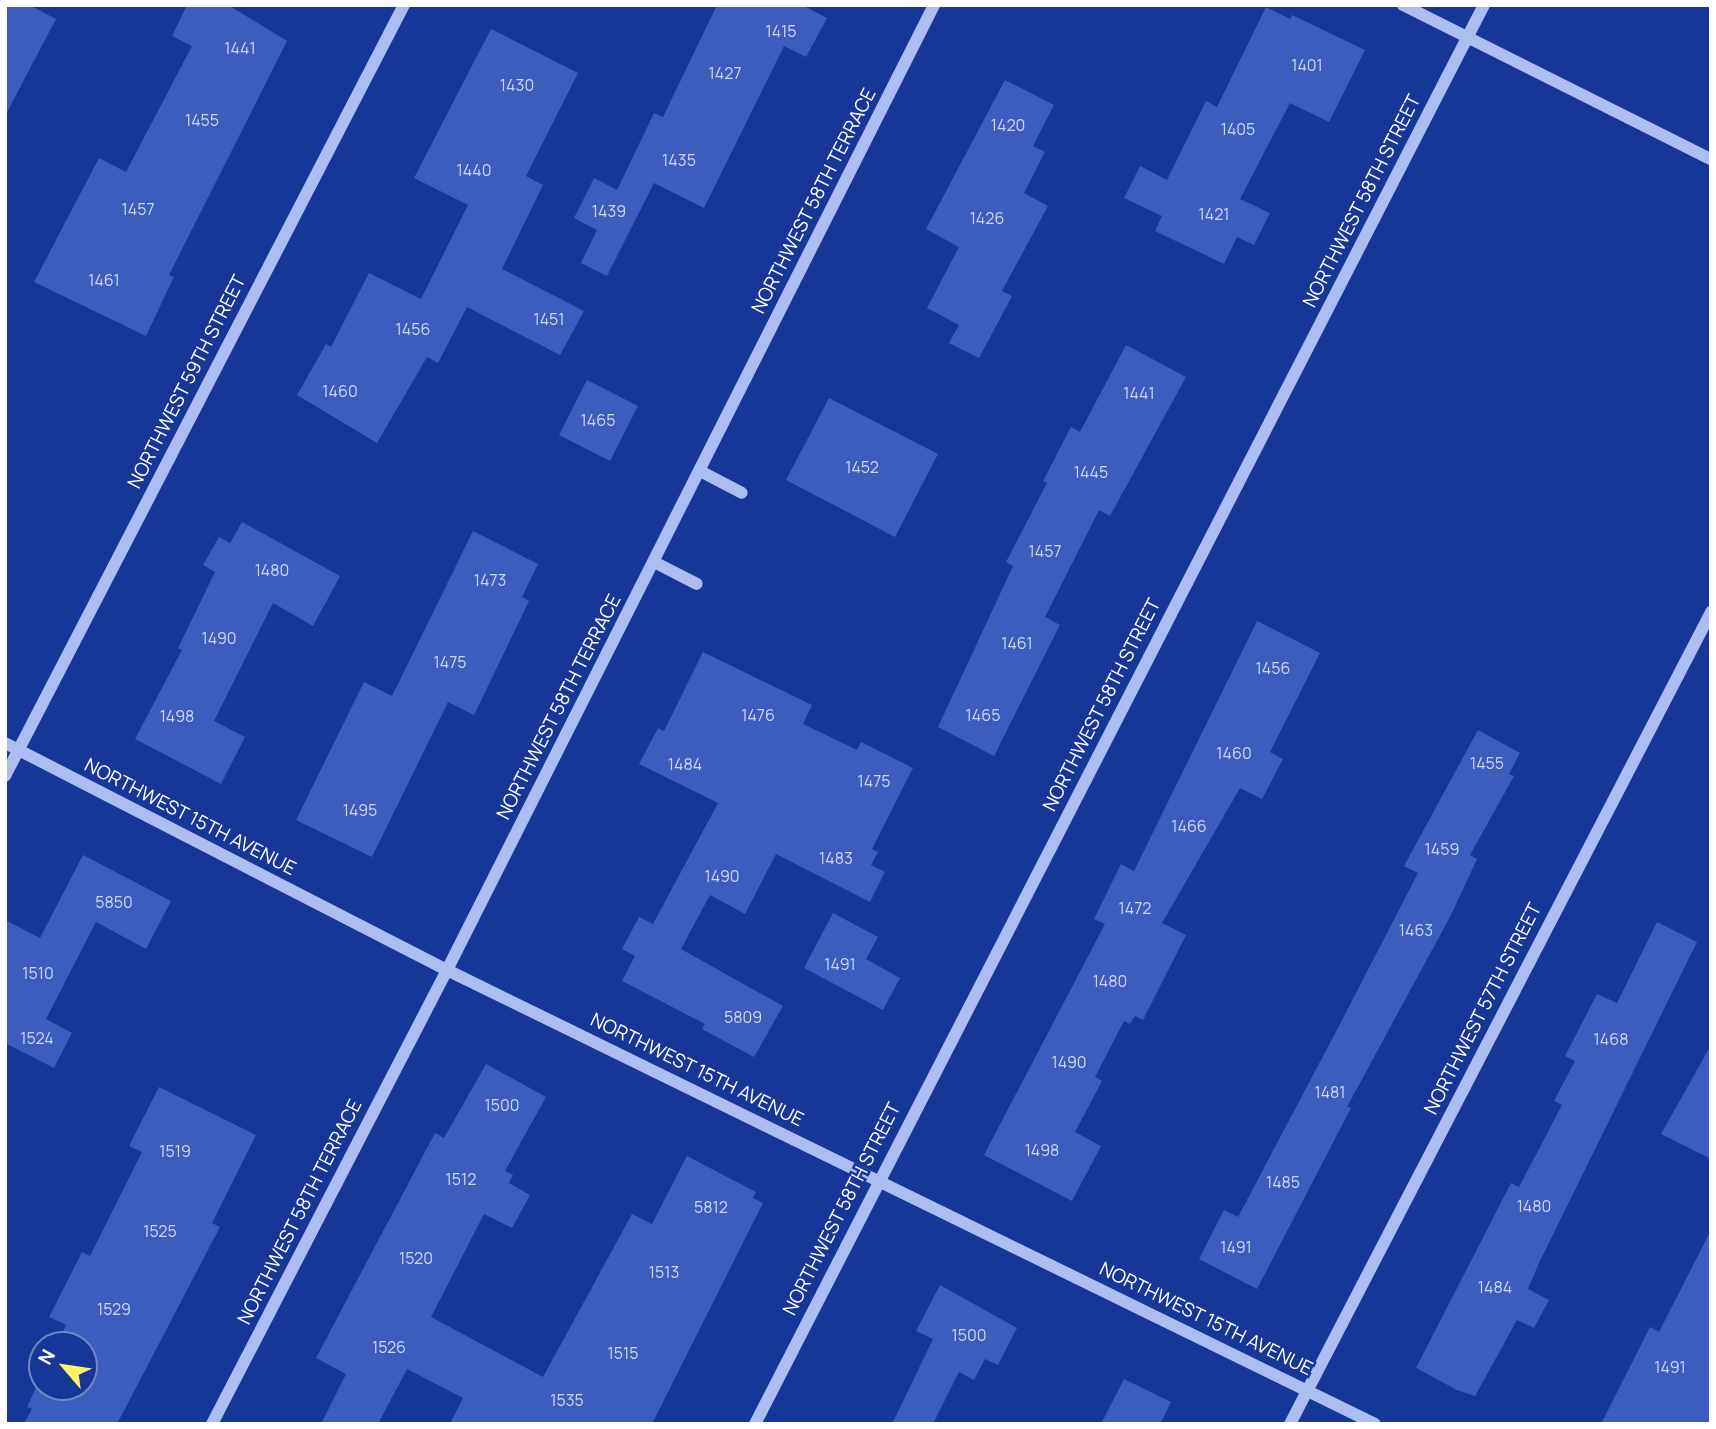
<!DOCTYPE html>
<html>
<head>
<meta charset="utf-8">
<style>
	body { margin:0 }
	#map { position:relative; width:1716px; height:1429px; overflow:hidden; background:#173798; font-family:Manrope,sans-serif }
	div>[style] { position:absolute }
	.building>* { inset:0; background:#3c5dbd }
	.minor>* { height:12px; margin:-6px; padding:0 6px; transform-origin:6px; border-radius:6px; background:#abbdf1 }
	span { translate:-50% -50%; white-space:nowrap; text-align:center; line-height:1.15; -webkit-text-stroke:5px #173798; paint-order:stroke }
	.number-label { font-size:16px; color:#ced6ee }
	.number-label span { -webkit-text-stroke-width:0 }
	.street-label { font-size:19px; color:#fff }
	.frame { position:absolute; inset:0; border:7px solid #fff; pointer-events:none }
	.north { position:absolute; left:28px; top:1331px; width:70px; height:70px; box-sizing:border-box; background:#173798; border:2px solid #7487c1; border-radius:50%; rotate:299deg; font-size:19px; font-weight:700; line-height:28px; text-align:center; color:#fff }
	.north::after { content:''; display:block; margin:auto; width:24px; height:32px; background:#fff16c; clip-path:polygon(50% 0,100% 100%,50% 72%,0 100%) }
</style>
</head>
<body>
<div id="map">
	<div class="building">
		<div style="clip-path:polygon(5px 5px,29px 5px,56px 19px,5px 116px)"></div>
		<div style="clip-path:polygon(187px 5px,228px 5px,287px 41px,169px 275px,174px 277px,146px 336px,34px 282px,99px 158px,126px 172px,192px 46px,172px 36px)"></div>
		<div style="clip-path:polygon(717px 5px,802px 5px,827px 18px,806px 57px,784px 46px,704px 208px,654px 183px,607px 276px,581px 263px,597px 230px,574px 218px,594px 178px,617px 190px,654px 113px,663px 117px)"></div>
		<div style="clip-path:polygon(1266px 7px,1290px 19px,1292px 15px,1365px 50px,1329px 122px,1290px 103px,1240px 199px,1270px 213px,1254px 245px,1237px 237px,1224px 264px,1155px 231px,1162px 216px,1124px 198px,1140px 166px,1167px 180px,1206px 101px,1217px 107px)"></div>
		<div style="clip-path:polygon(491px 29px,578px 73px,526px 176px,543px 185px,502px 269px,584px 311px,560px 355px,467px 307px,438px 363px,427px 357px,377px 443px,297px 395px,326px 344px,331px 347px,369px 273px,421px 299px,468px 205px,414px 178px)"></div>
		<div style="clip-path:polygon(1005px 80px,1054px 105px,1033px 146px,1045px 152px,1024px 193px,1048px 206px,1002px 291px,1012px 296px,979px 358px,949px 343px,959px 325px,927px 308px,959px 247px,926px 229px)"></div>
		<div style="clip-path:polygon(1126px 345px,1186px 377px,1110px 516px,1099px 510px,1045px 617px,1060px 625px,994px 756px,938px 727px,1013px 566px,1006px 562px,1047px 483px,1043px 481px,1071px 427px,1080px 432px)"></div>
		<div style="clip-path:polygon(587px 380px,638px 406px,610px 461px,559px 435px)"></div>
		<div style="clip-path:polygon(829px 398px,938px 454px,895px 537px,786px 480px)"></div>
		<div style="clip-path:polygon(242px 522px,340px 576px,313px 626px,273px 603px,214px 721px,245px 737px,221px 784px,135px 739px,182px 650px,178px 648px,215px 572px,203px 565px,219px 537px,230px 543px)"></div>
		<div style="clip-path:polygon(473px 531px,538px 564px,522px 597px,529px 601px,474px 715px,448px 702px,372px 857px,296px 820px,364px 682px,392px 696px)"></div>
		<div style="clip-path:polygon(1257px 621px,1320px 653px,1270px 752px,1283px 759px,1262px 799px,1240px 788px,1162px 923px,1186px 935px,1143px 1020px,1135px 1016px,1130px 1024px,1124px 1021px,1095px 1077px,1102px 1081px,1075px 1132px,1101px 1146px,1072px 1201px,984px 1155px,1105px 924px,1094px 919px,1121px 864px,1134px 871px)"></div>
		<div style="clip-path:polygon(703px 652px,812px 705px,803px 724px,857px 750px,861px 742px,913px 768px,872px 849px,878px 852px,871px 865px,885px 872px,870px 902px,776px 854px,745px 914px,710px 895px,681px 949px,783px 1006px,754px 1057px,702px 1029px,705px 1024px,622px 981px,635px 956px,622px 949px,639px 917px,653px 924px,718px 803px,639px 764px,658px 728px,664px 731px)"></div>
		<div style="clip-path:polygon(1478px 730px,1520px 753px,1509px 774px,1514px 776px,1470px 855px,1477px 859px,1451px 915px,1347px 1107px,1351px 1108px,1257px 1289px,1199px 1259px,1224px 1210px,1238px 1217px,1340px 1024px,1418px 873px,1404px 866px)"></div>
		<div style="clip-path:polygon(83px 855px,171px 901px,146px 949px,96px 922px,46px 1019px,72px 1033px,54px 1068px,5px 1043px,5px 920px,40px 938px)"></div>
		<div style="clip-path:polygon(833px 913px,878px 937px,866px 959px,900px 978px,883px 1010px,804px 968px)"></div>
		<div style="clip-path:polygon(1657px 922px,1697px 942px,1539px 1263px,1528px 1289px,1549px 1300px,1534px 1328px,1517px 1320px,1475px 1396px,1457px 1390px,1416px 1368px,1511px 1183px,1519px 1187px,1562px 1105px,1554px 1101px,1575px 1061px,1565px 1056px,1597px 994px,1617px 1003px)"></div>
		<div style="clip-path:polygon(1711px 1045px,1711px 1159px,1661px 1134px)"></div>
		<div style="clip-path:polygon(486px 1064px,546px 1097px,505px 1171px,513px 1175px,509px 1183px,530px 1195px,512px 1228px,484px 1214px,431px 1317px,543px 1377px,632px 1214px,652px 1224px,687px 1156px,756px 1192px,753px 1198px,763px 1203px,652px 1424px,450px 1424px,463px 1398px,407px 1369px,378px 1424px,321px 1424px,346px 1374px,316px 1358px,435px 1133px,444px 1138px)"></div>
		<div style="clip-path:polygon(159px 1087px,256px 1135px,212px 1223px,220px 1227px,117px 1424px,24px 1424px,32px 1409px,27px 1407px,42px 1375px,42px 1387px,84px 1387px,84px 1345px,57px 1345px,66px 1325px,49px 1317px,82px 1252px,90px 1256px,142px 1152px,129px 1146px)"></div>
		<div style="clip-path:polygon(1711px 1230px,1711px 1424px,1601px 1424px,1650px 1327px,1659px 1332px)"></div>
		<div style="clip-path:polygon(940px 1285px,1017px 1328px,998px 1365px,985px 1359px,974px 1380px,959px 1372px,933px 1424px,892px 1424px,933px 1339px,916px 1331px)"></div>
		<div style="clip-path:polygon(1124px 1379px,1171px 1402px,1160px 1424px,1101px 1424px)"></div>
	</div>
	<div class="minor">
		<div style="left:1403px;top:5px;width:344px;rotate:26.6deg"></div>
		<div style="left:700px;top:471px;width:47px;rotate:27.6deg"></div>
		<div style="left:654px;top:562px;width:48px;rotate:27.1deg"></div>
		<div style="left:5px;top:743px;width:497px;rotate:27.2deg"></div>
		<div style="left:447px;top:970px;width:1033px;rotate:26.07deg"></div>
		<div style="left:5px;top:776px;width:868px;rotate:-62.64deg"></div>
		<div style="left:212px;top:1424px;width:511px;rotate:-62.63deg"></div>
		<div style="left:447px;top:970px;width:1081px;rotate:-63.22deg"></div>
		<div style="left:755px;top:1424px;width:1595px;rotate:-62.81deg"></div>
		<div style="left:1290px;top:1424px;width:915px;rotate:-62.59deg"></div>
	</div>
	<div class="number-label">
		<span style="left:781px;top:31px">1415</span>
		<span style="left:240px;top:48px">1441</span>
		<span style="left:1307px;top:65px">1401</span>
		<span style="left:725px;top:73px">1427</span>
		<span style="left:517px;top:85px">1430</span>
		<span style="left:202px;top:120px">1455</span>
		<span style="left:1008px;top:125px">1420</span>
		<span style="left:1238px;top:129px">1405</span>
		<span style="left:679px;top:160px">1435</span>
		<span style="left:474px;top:170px">1440</span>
		<span style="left:138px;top:209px">1457</span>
		<span style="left:609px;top:211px">1439</span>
		<span style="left:1214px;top:214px">1421</span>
		<span style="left:987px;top:218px">1426</span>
		<span style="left:104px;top:280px">1461</span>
		<span style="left:549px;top:319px">1451</span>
		<span style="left:413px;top:329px">1456</span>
		<span style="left:340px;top:391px">1460</span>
		<span style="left:1139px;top:393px">1441</span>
		<span style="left:598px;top:420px">1465</span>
		<span style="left:862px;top:467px">1452</span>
		<span style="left:1091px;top:472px">1445</span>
		<span style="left:1045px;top:551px">1457</span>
		<span style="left:272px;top:570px">1480</span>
		<span style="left:490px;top:580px">1473</span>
		<span style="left:219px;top:638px">1490</span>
		<span style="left:1017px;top:643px">1461</span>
		<span style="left:450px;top:662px">1475</span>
		<span style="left:1273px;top:668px">1456</span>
		<span style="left:758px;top:715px">1476</span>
		<span style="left:983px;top:715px">1465</span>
		<span style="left:177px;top:716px">1498</span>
		<span style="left:1234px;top:753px">1460</span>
		<span style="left:1487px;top:763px">1455</span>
		<span style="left:685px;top:764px">1484</span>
		<span style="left:874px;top:781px">1475</span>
		<span style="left:360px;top:810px">1495</span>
		<span style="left:1189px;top:826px">1466</span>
		<span style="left:1442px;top:849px">1459</span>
		<span style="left:836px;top:858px">1483</span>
		<span style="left:722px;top:876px">1490</span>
		<span style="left:114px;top:902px">5850</span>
		<span style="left:1135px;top:908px">1472</span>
		<span style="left:1416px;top:930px">1463</span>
		<span style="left:840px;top:964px">1491</span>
		<span style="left:38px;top:973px">1510</span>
		<span style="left:1110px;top:981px">1480</span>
		<span style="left:743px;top:1017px">5809</span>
		<span style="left:37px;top:1038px">1524</span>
		<span style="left:1611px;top:1039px">1468</span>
		<span style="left:1069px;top:1062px">1490</span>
		<span style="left:1330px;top:1092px">1481</span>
		<span style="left:502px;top:1105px">1500</span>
		<span style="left:1042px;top:1150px">1498</span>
		<span style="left:175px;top:1151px">1519</span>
		<span style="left:461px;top:1179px">1512</span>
		<span style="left:1283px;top:1182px">1485</span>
		<span style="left:1534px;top:1206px">1480</span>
		<span style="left:711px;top:1207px">5812</span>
		<span style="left:160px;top:1231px">1525</span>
		<span style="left:1236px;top:1247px">1491</span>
		<span style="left:416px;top:1258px">1520</span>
		<span style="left:664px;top:1272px">1513</span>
		<span style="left:1495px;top:1287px">1484</span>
		<span style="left:114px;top:1309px">1529</span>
		<span style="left:969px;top:1335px">1500</span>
		<span style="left:389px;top:1347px">1526</span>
		<span style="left:623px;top:1353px">1515</span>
		<span style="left:1670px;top:1367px">1491</span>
		<span style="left:567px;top:1400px">1535</span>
	</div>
	<div class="street-label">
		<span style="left:814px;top:201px;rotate:-63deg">NORTHWEST 58TH TERRACE</span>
		<span style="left:1362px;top:201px;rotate:-63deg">NORTHWEST 58TH STREET</span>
		<span style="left:187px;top:382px;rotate:-63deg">NORTHWEST 59TH STREET</span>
		<span style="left:1102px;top:705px;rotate:-63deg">NORTHWEST 58TH STREET</span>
		<span style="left:559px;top:707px;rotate:-63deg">NORTHWEST 58TH TERRACE</span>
		<span style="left:190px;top:817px;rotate:27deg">NORTHWEST 15TH AVENUE</span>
		<span style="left:1483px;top:1009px;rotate:-63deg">NORTHWEST 57TH STREET</span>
		<span style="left:697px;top:1070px;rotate:26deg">NORTHWEST 15TH AVENUE</span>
		<span style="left:842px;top:1209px;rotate:-63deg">NORTHWEST 58TH STREET</span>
		<span style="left:300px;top:1212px;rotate:-63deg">NORTHWEST 58TH TERRACE</span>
		<span style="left:1206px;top:1319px;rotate:26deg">NORTHWEST 15TH AVENUE</span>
	</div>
	<div class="frame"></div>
	<div class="north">N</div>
</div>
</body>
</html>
